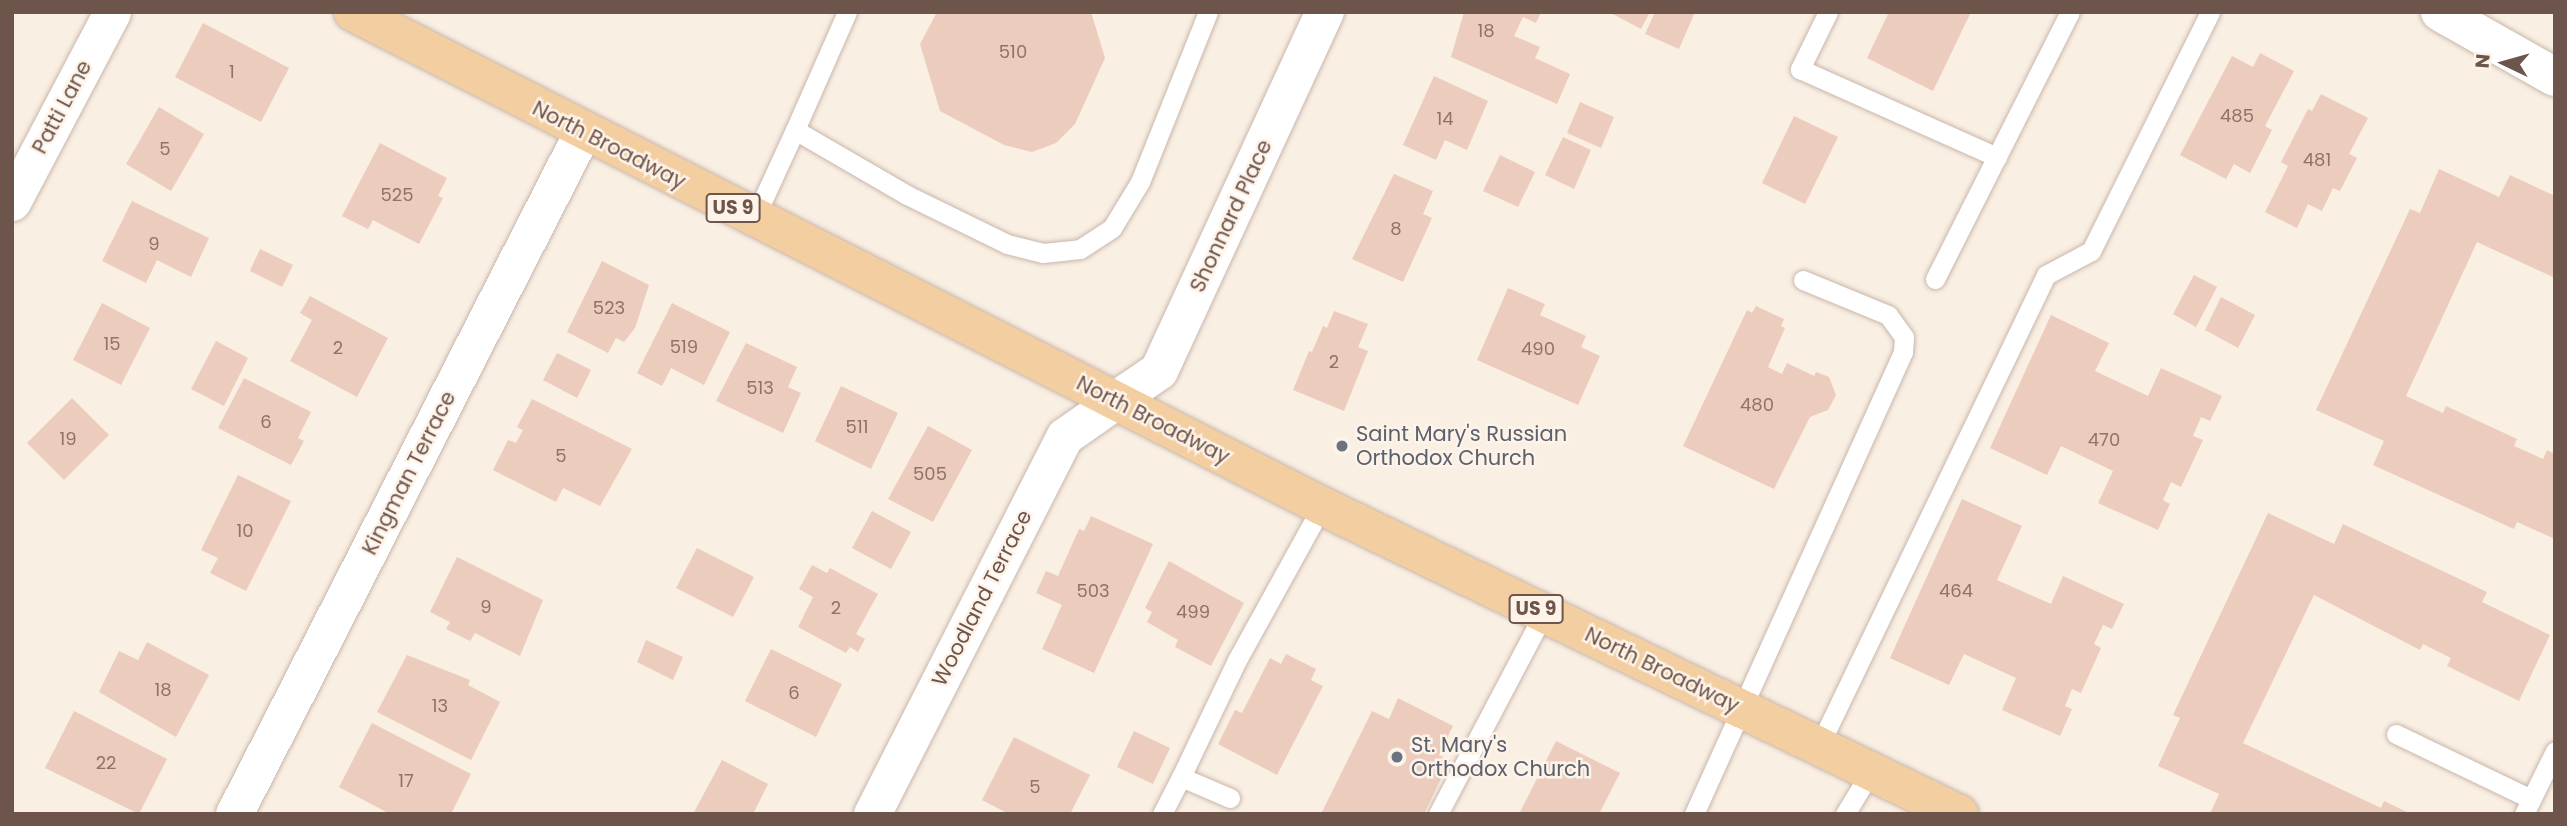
<!DOCTYPE html>
<html>
<head>
<meta charset="utf-8">
<style>
	body { margin:0 }
	#map { position:relative; width:2567px; height:826px; overflow:hidden; background:#f9efe3; font-family:Poppins,sans-serif }
	div>[style] { position:absolute }
	.building>* { inset:0; background:#ecccbd }
	.roads { filter:drop-shadow(0 0 2px #c9b6ab) drop-shadow(0 0 2px #c9b6ab) }
	.service>* { height:19px; margin:-9.5px; padding:0 9.5px; transform-origin:9.5px; border-radius:9.5px; background:#fff }
	.minor>* { height:37px; margin:-18.5px; padding:0 18.5px; transform-origin:18.5px; border-radius:18.5px; background:#fff }
	.tertiary>* { height:38px; margin:-19px; padding:0 19px; transform-origin:19px; border-radius:19px; background:#fff }
	.primary>* { height:38px; margin:-19px; padding:0 19px; transform-origin:19px; border-radius:19px; background:#f2cea1 }
	.dots>* { width:19px; height:19px; translate:-50% -50%; box-sizing:border-box; border:4px solid #fdf3e8; border-radius:50% }
	span { translate:-50% -50%; white-space:nowrap; text-align:center; line-height:1.15; -webkit-text-stroke:5px #fdf3e8; paint-order:stroke }
	.number-label { font-size:18px; color:#8e7368 }
	.number-label span { -webkit-text-stroke-width:0 }
	.shield-label span { padding:2px 5px; background:#fdf3e8; border:2px solid; border-radius:5px; -webkit-text-stroke-width:0 }
	.shield-label { font-size:19px; color:#6e554c; font-weight:700 }
	.street-label { font-size:21px; color:#6e554c }
	.worship-label { font-size:21px; color:#5b616d }
	.left { translate:0 -50%; text-align:left }
	.frame { position:absolute; inset:0; border:14px solid #6e554c; pointer-events:none }
	.north { position:absolute; left:2469px; top:28px; width:70px; height:70px; -webkit-text-stroke:5px #fdf3e8; paint-order:stroke; rotate:275deg; font-size:19px; font-weight:700; line-height:28px; text-align:center; color:#6e554c }
	.north::after { content:''; display:block; margin:auto; width:24px; height:32px; background:#6e554c; clip-path:polygon(50% 0,100% 100%,50% 72%,0 100%) }
</style>
</head>
<body>
<div id="map">
	<div class="building">
		<div style="clip-path:polygon(937px 12px,1091px 12px,1105px 58px,1075px 124px,1056px 143px,1032px 152px,1004px 145px,940px 111px,920px 44px)"></div>
		<div style="clip-path:polygon(1464px 12px,1541px 12px,1536px 23px,1523px 17px,1514px 36px,1540px 47px,1535px 58px,1570px 74px,1557px 104px,1451px 57px)"></div>
		<div style="clip-path:polygon(1609px 12px,1650px 12px,1641px 29px)"></div>
		<div style="clip-path:polygon(1655px 12px,1695px 12px,1679px 49px,1645px 34px)"></div>
		<div style="clip-path:polygon(1889px 12px,1971px 12px,1933px 91px,1867px 58px)"></div>
		<div style="clip-path:polygon(203px 23px,289px 68px,261px 122px,175px 77px)"></div>
		<div style="clip-path:polygon(2260px 53px,2294px 71px,2265px 126px,2272px 130px,2250px 173px,2234px 164px,2226px 179px,2180px 155px,2232px 56px,2253px 67px)"></div>
		<div style="clip-path:polygon(1434px 76px,1488px 101px,1467px 150px,1445px 140px,1436px 160px,1403px 145px)"></div>
		<div style="clip-path:polygon(2321px 94px,2368px 118px,2349px 154px,2357px 158px,2340px 191px,2333px 188px,2322px 211px,2308px 204px,2297px 228px,2265px 212px,2288px 166px,2281px 162px,2308px 109px,2312px 111px)"></div>
		<div style="clip-path:polygon(1580px 102px,1614px 117px,1601px 148px,1567px 133px)"></div>
		<div style="clip-path:polygon(159px 107px,204px 134px,171px 191px,126px 164px)"></div>
		<div style="clip-path:polygon(1794px 116px,1838px 137px,1805px 204px,1762px 183px)"></div>
		<div style="clip-path:polygon(1563px 137px,1591px 150px,1574px 189px,1545px 175px)"></div>
		<div style="clip-path:polygon(380px 143px,447px 178px,438px 196px,443px 198px,419px 244px,373px 220px,368px 229px,342px 216px)"></div>
		<div style="clip-path:polygon(1500px 155px,1535px 172px,1518px 207px,1483px 191px)"></div>
		<div style="clip-path:polygon(2439px 169px,2499px 197px,2510px 175px,2555px 196px,2555px 278px,2477px 242px,2406px 396px,2443px 413px,2446px 406px,2517px 439px,2514px 446px,2543px 459px,2547px 450px,2555px 454px,2555px 539px,2517px 522px,2514px 529px,2373px 465px,2384px 441px,2316px 410px,2410px 209px,2420px 213px)"></div>
		<div style="clip-path:polygon(1394px 174px,1433px 191px,1423px 214px,1432px 218px,1403px 282px,1352px 259px)"></div>
		<div style="clip-path:polygon(132px 201px,209px 238px,191px 277px,157px 260px,146px 283px,102px 261px)"></div>
		<div style="clip-path:polygon(260px 249px,293px 265px,282px 287px,250px 271px)"></div>
		<div style="clip-path:polygon(602px 261px,649px 285px,635px 328px,624px 342px,616px 338px,608px 353px,567px 332px)"></div>
		<div style="clip-path:polygon(2194px 275px,2217px 287px,2196px 327px,2173px 314px)"></div>
		<div style="clip-path:polygon(1508px 288px,1545px 304px,1540px 315px,1586px 336px,1581px 347px,1600px 356px,1578px 405px,1477px 360px)"></div>
		<div style="clip-path:polygon(310px 296px,388px 338px,357px 397px,290px 361px,312px 320px,300px 313px)"></div>
		<div style="clip-path:polygon(2221px 297px,2255px 315px,2238px 348px,2205px 330px)"></div>
		<div style="clip-path:polygon(102px 303px,150px 328px,121px 385px,73px 360px)"></div>
		<div style="clip-path:polygon(672px 303px,730px 332px,704px 385px,671px 368px,662px 386px,637px 373px)"></div>
		<div style="clip-path:polygon(1756px 306px,1784px 319px,1781px 326px,1785px 328px,1768px 367px,1782px 374px,1787px 363px,1814px 376px,1816px 372px,1829px 377px,1836px 395px,1828px 410px,1810px 417px,1774px 489px,1683px 446px,1747px 310px,1752px 313px)"></div>
		<div style="clip-path:polygon(1334px 311px,1368px 324px,1358px 347px,1368px 351px,1344px 411px,1293px 390px,1309px 351px,1312px 352px,1323px 326px,1327px 328px)"></div>
		<div style="clip-path:polygon(2051px 315px,2109px 343px,2095px 371px,2148px 396px,2161px 368px,2222px 396px,2210px 421px,2201px 417px,2193px 436px,2203px 440px,2181px 487px,2171px 482px,2163px 500px,2170px 504px,2158px 530px,2098px 503px,2113px 471px,2061px 446px,2047px 475px,1990px 448px)"></div>
		<div style="clip-path:polygon(216px 341px,248px 358px,224px 406px,191px 389px)"></div>
		<div style="clip-path:polygon(746px 343px,797px 367px,788px 387px,801px 393px,783px 433px,716px 401px)"></div>
		<div style="clip-path:polygon(557px 353px,591px 370px,577px 398px,543px 380px)"></div>
		<div style="clip-path:polygon(244px 378px,311px 412px,298px 438px,304px 441px,291px 465px,218px 428px)"></div>
		<div style="clip-path:polygon(841px 386px,898px 413px,871px 469px,815px 441px)"></div>
		<div style="clip-path:polygon(72px 398px,109px 435px,64px 480px,27px 443px)"></div>
		<div style="clip-path:polygon(532px 399px,632px 449px,600px 506px,563px 488px,556px 502px,493px 470px,508px 440px,516px 443px,523px 430px,517px 427px)"></div>
		<div style="clip-path:polygon(928px 426px,972px 450px,933px 522px,888px 499px)"></div>
		<div style="clip-path:polygon(238px 475px,291px 501px,246px 591px,210px 573px,218px 558px,201px 550px)"></div>
		<div style="clip-path:polygon(1962px 499px,2022px 526px,1997px 580px,2051px 604px,2063px 576px,2124px 604px,2112px 629px,2103px 625px,2094px 644px,2101px 648px,2081px 693px,2072px 689px,2065px 706px,2072px 709px,2060px 736px,2002px 710px,2016px 678px,1964px 654px,1949px 685px,1890px 658px)"></div>
		<div style="clip-path:polygon(872px 511px,911px 532px,891px 569px,852px 548px)"></div>
		<div style="clip-path:polygon(2268px 513px,2334px 544px,2343px 524px,2487px 592px,2482px 602px,2550px 635px,2519px 701px,2447px 666px,2451px 658px,2423px 644px,2420px 650px,2314px 595px,2243px 743px,2381px 808px,2384px 801px,2411px 814px,2210px 814px,2219px 794px,2158px 766px,2180px 718px,2173px 715px)"></div>
		<div style="clip-path:polygon(1091px 516px,1153px 544px,1094px 673px,1042px 649px,1062px 605px,1036px 593px,1046px 571px,1058px 576px,1079px 529px,1084px 531px)"></div>
		<div style="clip-path:polygon(697px 548px,754px 577px,733px 617px,676px 588px)"></div>
		<div style="clip-path:polygon(457px 557px,543px 600px,520px 656px,475px 633px,470px 641px,446px 629px,450px 622px,430px 612px)"></div>
		<div style="clip-path:polygon(1169px 561px,1244px 603px,1211px 666px,1175px 647px,1178px 640px,1147px 622px,1152px 612px,1145px 608px)"></div>
		<div style="clip-path:polygon(812px 565px,827px 573px,830px 568px,878px 594px,856px 634px,865px 639px,858px 652px,850px 647px,846px 653px,798px 627px,813px 597px,799px 589px)"></div>
		<div style="clip-path:polygon(646px 640px,683px 657px,673px 680px,637px 662px)"></div>
		<div style="clip-path:polygon(147px 642px,209px 675px,176px 737px,99px 692px,119px 651px,138px 660px)"></div>
		<div style="clip-path:polygon(771px 649px,842px 684px,816px 737px,745px 701px)"></div>
		<div style="clip-path:polygon(1286px 654px,1316px 669px,1311px 680px,1323px 686px,1277px 775px,1218px 744px,1235px 710px,1242px 713px,1270px 658px,1281px 664px)"></div>
		<div style="clip-path:polygon(407px 655px,470px 680px,468px 685px,500px 702px,471px 760px,377px 712px)"></div>
		<div style="clip-path:polygon(1398px 698px,1453px 726px,1439px 755px,1450px 760px,1424px 814px,1321px 814px,1372px 711px,1389px 719px)"></div>
		<div style="clip-path:polygon(74px 711px,167px 759px,139px 814px,45px 768px)"></div>
		<div style="clip-path:polygon(372px 723px,471px 774px,451px 814px,390px 814px,339px 787px)"></div>
		<div style="clip-path:polygon(1134px 731px,1170px 748px,1153px 784px,1117px 767px)"></div>
		<div style="clip-path:polygon(1014px 737px,1090px 775px,1070px 814px,1009px 814px,982px 800px)"></div>
		<div style="clip-path:polygon(1556px 741px,1620px 773px,1599px 814px,1519px 814px)"></div>
		<div style="clip-path:polygon(722px 760px,768px 784px,753px 814px,693px 814px)"></div>
	</div>
	<div class="roads">
		<div class="service">
			<div style="left:847px;top:12px;width:129px;rotate:113.8deg"></div>
			<div style="left:795px;top:130px;width:129px;rotate:30.1deg"></div>
			<div style="left:907px;top:195px;width:111px;rotate:26.1deg"></div>
			<div style="left:1007px;top:244px;width:37px;rotate:14deg"></div>
			<div style="left:1043px;top:253px;width:37px;rotate:-6deg"></div>
			<div style="left:1080px;top:249px;width:38px;rotate:-33deg"></div>
			<div style="left:1112px;top:228px;width:54px;rotate:-58.7deg"></div>
			<div style="left:1140px;top:182px;width:183px;rotate:-68.2deg"></div>
			<div style="left:1828px;top:12px;width:64px;rotate:116.2deg"></div>
			<div style="left:1800px;top:69px;width:216px;rotate:24.1deg"></div>
			<div style="left:754px;top:219px;width:98px;rotate:-65.3deg"></div>
			<div style="left:1935px;top:279px;width:299px;rotate:-63.2deg"></div>
			<div style="left:2396px;top:734px;width:150px;rotate:25.7deg"></div>
			<div style="left:1819px;top:746px;width:523px;rotate:-64.27deg"></div>
			<div style="left:2046px;top:275px;width:51px;rotate:-28.1deg"></div>
			<div style="left:2091px;top:251px;width:267px;rotate:-63.5deg"></div>
			<div style="left:1230px;top:798px;width:53px;rotate:-156.8deg"></div>
			<div style="left:1181px;top:777px;width:130px;rotate:-64.4deg"></div>
			<div style="left:1237px;top:660px;width:176px;rotate:-61.1deg"></div>
			<div style="left:1162px;top:814px;width:42px;rotate:-62.8deg"></div>
			<div style="left:1438px;top:814px;width:227px;rotate:-62.2deg"></div>
			<div style="left:1694px;top:814px;width:507px;rotate:-65.66deg"></div>
			<div style="left:1903px;top:352px;width:15px;rotate:-86deg"></div>
			<div style="left:1904px;top:337px;width:27px;rotate:-126deg"></div>
			<div style="left:1888px;top:315px;width:92px;rotate:-157.6deg"></div>
			<div style="left:1845px;top:814px;width:50px;rotate:-58.8deg"></div>
			<div style="left:2524px;top:814px;width:70px;rotate:-63.8deg"></div>
		</div>
		<div class="minor">
			<div style="left:12px;top:202px;width:215px;rotate:-62.2deg"></div>
			<div style="left:234px;top:814px;width:767px;rotate:-62.93deg"></div>
			<div style="left:872px;top:814px;width:424px;rotate:-63deg"></div>
			<div style="left:1065px;top:436px;width:61px;rotate:-35deg"></div>
		</div>
		<div class="tertiary">
			<div style="left:2440px;top:12px;width:132px;rotate:29.5deg"></div>
			<div style="left:1115px;top:401px;width:53px;rotate:-34.3deg"></div>
			<div style="left:1159px;top:371px;width:396px;rotate:-65.2deg"></div>
		</div>
		<div class="primary">
			<div style="left:353px;top:12px;width:1088px;rotate:27.01deg"></div>
			<div style="left:1322px;top:506px;width:708px;rotate:25.8deg"></div>
		</div>
	</div>
	<div class="dots">
		<div style="left:1342px;top:446px;background:#6b7280"></div>
		<div style="left:1397px;top:757px;background:#6b7280"></div>
	</div>
	<div class="number-label">
		<span style="left:1486px;top:31px">18</span>
		<span style="left:1013px;top:52px">510</span>
		<span style="left:232px;top:72px">1</span>
		<span style="left:2237px;top:116px">485</span>
		<span style="left:1445px;top:119px">14</span>
		<span style="left:165px;top:149px">5</span>
		<span style="left:2317px;top:160px">481</span>
		<span style="left:397px;top:195px">525</span>
		<span style="left:1396px;top:229px">8</span>
		<span style="left:154px;top:244px">9</span>
		<span style="left:609px;top:308px">523</span>
		<span style="left:112px;top:344px">15</span>
		<span style="left:684px;top:347px">519</span>
		<span style="left:338px;top:348px">2</span>
		<span style="left:1538px;top:349px">490</span>
		<span style="left:1334px;top:362px">2</span>
		<span style="left:760px;top:388px">513</span>
		<span style="left:1757px;top:405px">480</span>
		<span style="left:266px;top:422px">6</span>
		<span style="left:857px;top:427px">511</span>
		<span style="left:68px;top:439px">19</span>
		<span style="left:2104px;top:440px">470</span>
		<span style="left:561px;top:456px">5</span>
		<span style="left:930px;top:474px">505</span>
		<span style="left:245px;top:531px">10</span>
		<span style="left:1093px;top:591px">503</span>
		<span style="left:1956px;top:591px">464</span>
		<span style="left:486px;top:607px">9</span>
		<span style="left:836px;top:608px">2</span>
		<span style="left:1193px;top:612px">499</span>
		<span style="left:163px;top:690px">18</span>
		<span style="left:794px;top:693px">6</span>
		<span style="left:440px;top:706px">13</span>
		<span style="left:106px;top:763px">22</span>
		<span style="left:406px;top:781px">17</span>
		<span style="left:1035px;top:787px">5</span>
	</div>
	<div class="shield-label">
		<span style="left:733px;top:208px">US 9</span>
		<span style="left:1536px;top:609px">US 9</span>
	</div>
	<div class="street-label">
		<span style="left:62px;top:107px;rotate:-62deg">Patti Lane</span>
		<span style="left:609px;top:145px;rotate:27deg">North Broadway</span>
		<span style="left:1231px;top:216px;rotate:-65deg">Shonnard Place</span>
		<span style="left:1153px;top:420px;rotate:27deg">North Broadway</span>
		<span style="left:409px;top:473px;rotate:-63deg">Kingman Terrace</span>
		<span style="left:982px;top:598px;rotate:-63deg">Woodland Terrace</span>
		<span style="left:1662px;top:670px;rotate:26deg">North Broadway</span>
	</div>
	<div class="worship-label">
		<span class="left" style="left:1356px;top:446px">Saint Mary's Russian<br>Orthodox Church</span>
		<span class="left" style="left:1411px;top:757px">St. Mary's<br>Orthodox Church</span>
	</div>
	<div class="frame"></div>
	<div class="north">N</div>
</div>
</body>
</html>
